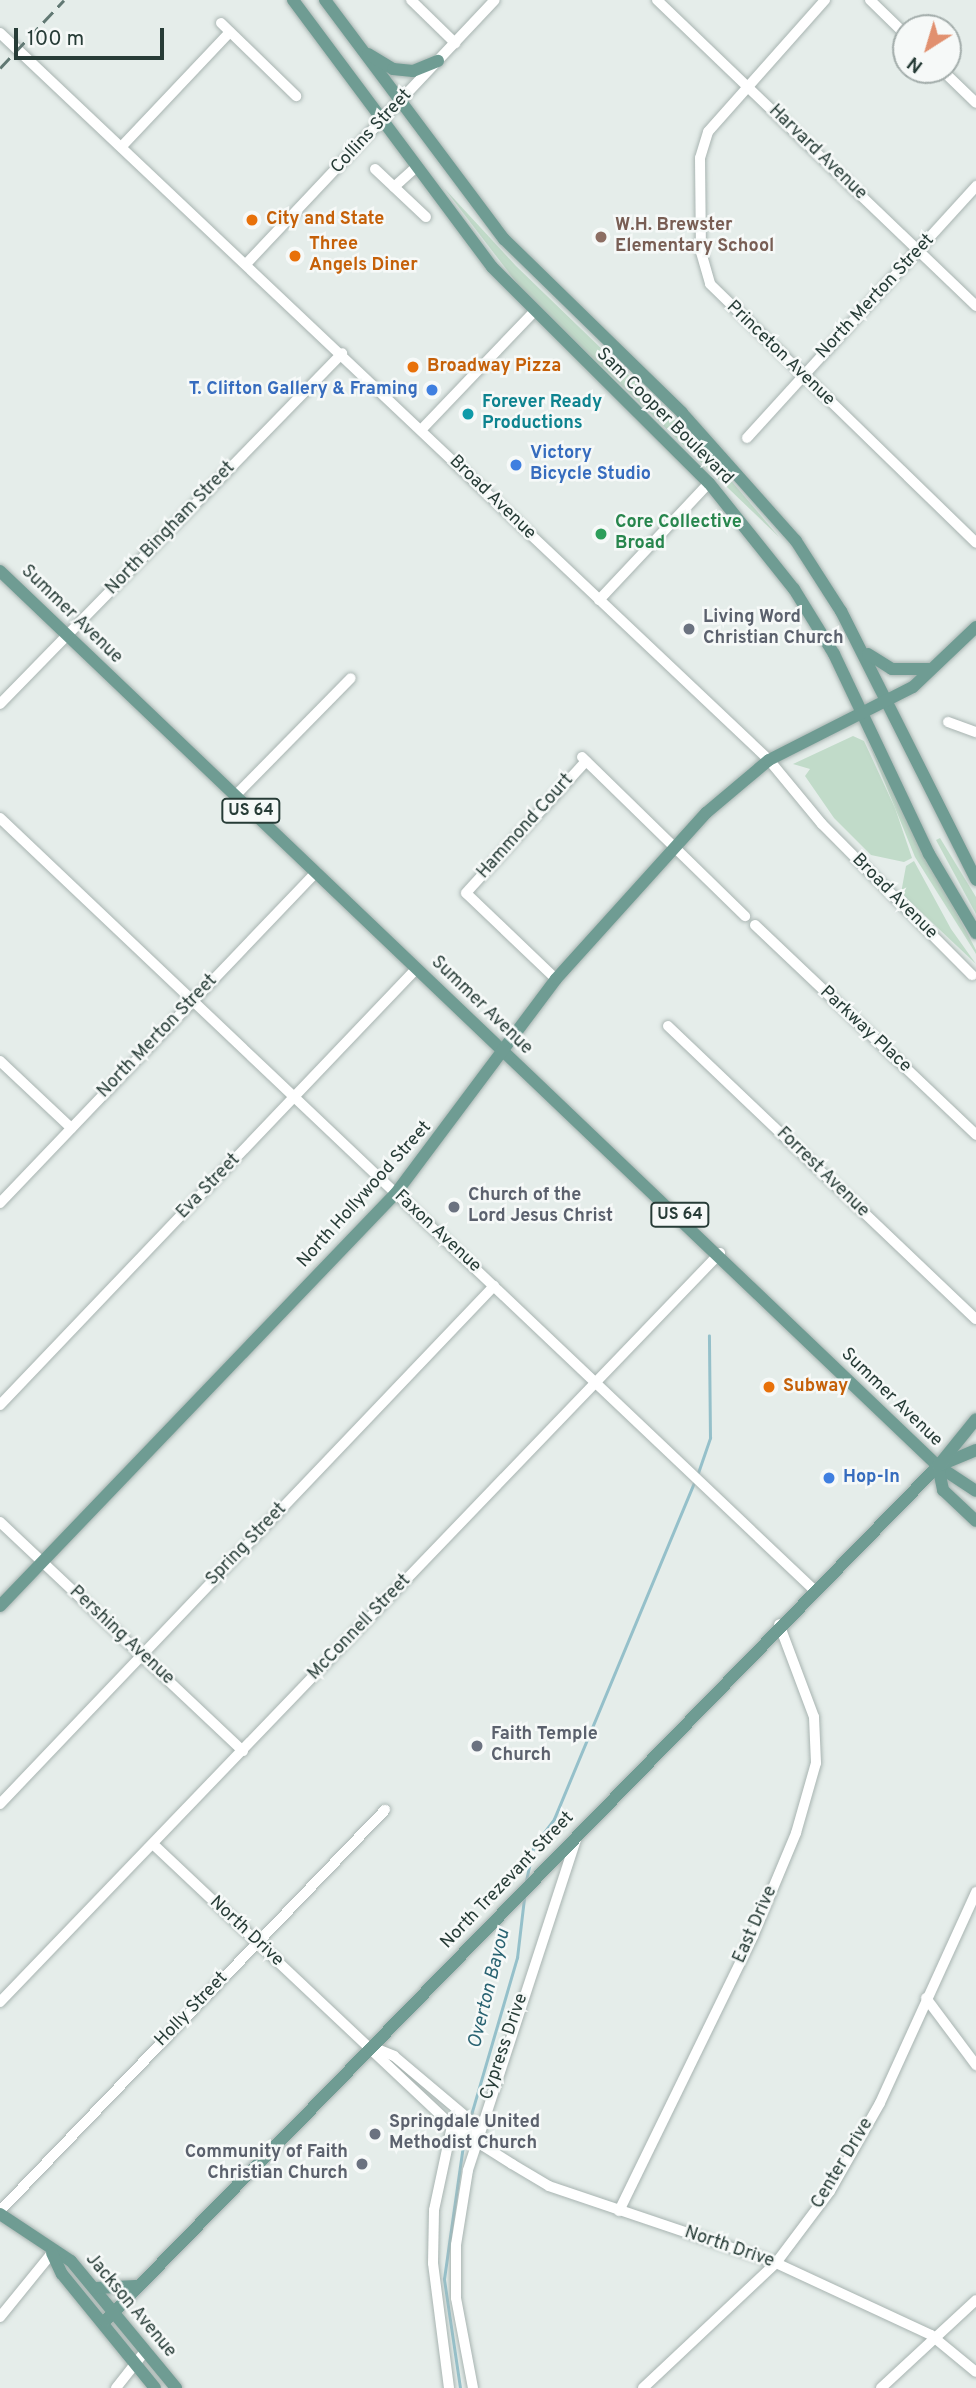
<!DOCTYPE html>
<html>
<head>
<meta charset="utf-8">
<style>
	body { margin:0 }
	#map { position:relative; width:976px; height:2388px; overflow:hidden; background:#e5edea; font-family:Overpass,sans-serif }
	div>[style] { position:absolute }
	.green>* { inset:0; background:#c1dbc9 }
	.stream>* { height:2.5px; margin:-1.25px; padding:0 1.25px; transform-origin:1.25px; border-radius:1.25px; background:#95c0ca }
	.roads { filter:drop-shadow(0 0 2px #a8b4b1) drop-shadow(0 0 2px #a8b4b1) }
	.minor>* { height:10px; margin:-5px; padding:0 5px; transform-origin:5px; border-radius:5px; background:#fff }
	.major>* { height:12px; margin:-6px; padding:0 6px; transform-origin:6px; border-radius:6px; background:#6f9c93 }
	.rail>* { height:2.5px; margin-top:-1.25px; transform-origin:0; background:repeating-linear-gradient(90deg,#617873 0 14px,transparent 0 21px) }
	.dots>* { width:19px; height:19px; translate:-50% -50%; box-sizing:border-box; border:4px solid #f6f9f8; border-radius:50% }
	span { translate:-50% -50%; white-space:nowrap; text-align:center; line-height:1.15; -webkit-text-stroke:5px #f6f9f8; paint-order:stroke }
	.shield-label span { padding:2px 5px; background:#f6f9f8; border:2px solid; border-radius:5px; -webkit-text-stroke-width:0 }
	.shield-label { font-size:16px; color:#273c37; font-weight:700 }
	.street-label { font-size:18px; color:#273c37 }
	.food-label { font-size:18px; color:#c56008; font-weight:700 }
	.left { translate:0 -50%; text-align:left }
	.education-label { font-size:18px; color:#785e54; font-weight:700 }
	.shop-label { font-size:18px; color:#366cbe; font-weight:700 }
	.right { translate:-100% -50%; text-align:right }
	.culture-label { font-size:18px; color:#0d838f; font-weight:700 }
	.leisure-label { font-size:18px; color:#27864d; font-weight:700 }
	.worship-label { font-size:18px; color:#5b616d; font-weight:700 }
	.water-label { font-size:19px; color:#286271; font-style:italic }
	.north { position:absolute; left:892px; top:14px; width:70px; height:70px; box-sizing:border-box; background:#f6f9f8; border:2px solid #a3adab; border-radius:50%; rotate:217deg; font-size:19px; font-weight:700; line-height:28px; text-align:center; color:#273c37 }
	.north::after { content:''; display:block; margin:auto; width:24px; height:32px; background:#e1906f; clip-path:polygon(50% 0,100% 100%,50% 72%,0 100%) }
	.scale { position:absolute; left:14px; top:28px; width:150px; height:32px; box-sizing:border-box; border:4px solid #273c37; border-top:0; padding-left:9px; font-size:21px; line-height:24px; white-space:nowrap; color:#273c37; -webkit-text-stroke:5px #f6f9f8; paint-order:stroke }
</style>
</head>
<body>
<div id="map">
	<div class="green">
		<div style="clip-path:polygon(444px 188px,516px 266px,700px 444px,779px 537px,523px 291px)"></div>
		<div style="clip-path:polygon(853px 736px,864px 741px,895px 808px,912px 858px,904px 862px,871px 855px,834px 818px,805px 776px,810px 769px,793px 764px)"></div>
		<div style="clip-path:polygon(869px 744px,976px 950px,976px 954px,915px 857px)"></div>
		<div style="clip-path:polygon(940px 838px,976px 897px,976px 914px,936px 840px)"></div>
		<div style="clip-path:polygon(914px 861px,951px 929px,976px 964px,901px 893px,906px 866px)"></div>
	</div>
	<div class="stream">
		<div style="left:698px;top:1473px;width:37px;rotate:-71deg"></div>
		<div style="left:710px;top:1438px;width:102px;rotate:-90.6deg"></div>
		<div style="left:526px;top:1881px;width:35px;rotate:-78deg"></div>
		<div style="left:533px;top:1847px;width:35px;rotate:-53deg"></div>
		<div style="left:554px;top:1819px;width:364px;rotate:-67.4deg"></div>
		<div style="left:471px;top:2115px;width:164px;rotate:-73.7deg"></div>
		<div style="left:517px;top:1958px;width:60px;rotate:-83.3deg"></div>
		<div style="left:460px;top:2388px;width:110px;rotate:-98.4deg"></div>
		<div style="left:444px;top:2279px;width:142px;rotate:-81.9deg"></div>
	</div>
	<div class="roads">
		<div class="minor">
			<div style="left:411px;top:0;width:62px;rotate:44.3deg"></div>
			<div style="left:657px;top:0;width:442px;rotate:43.8deg"></div>
			<div style="left:825px;top:0;width:176px;rotate:131.6deg"></div>
			<div style="left:708px;top:132px;width:27px;rotate:107deg"></div>
			<div style="left:700px;top:158px;width:94px;rotate:89.4deg"></div>
			<div style="left:701px;top:252px;width:33px;rotate:74deg"></div>
			<div style="left:710px;top:284px;width:371px;rotate:44.2deg"></div>
			<div style="left:870px;top:0;width:50px;rotate:44.2deg"></div>
			<div style="left:221px;top:23px;width:105px;rotate:44.2deg"></div>
			<div style="left:0;top:33px;width:1058px;rotate:43.39deg"></div>
			<div style="left:769px;top:760px;width:83px;rotate:50.4deg"></div>
			<div style="left:822px;top:824px;width:213px;rotate:45.2deg"></div>
			<div style="left:942px;top:70px;width:47px;rotate:44.1deg"></div>
			<div style="left:124px;top:144px;width:154px;rotate:-46.6deg"></div>
			<div style="left:375px;top:169px;width:70px;rotate:43.3deg"></div>
			<div style="left:394px;top:187px;width:28px;rotate:-42deg"></div>
			<div style="left:247px;top:263px;width:361px;rotate:-46.7deg"></div>
			<div style="left:421px;top:430px;width:161px;rotate:-46.3deg"></div>
			<div style="left:747px;top:438px;width:341px;rotate:-47.7deg"></div>
			<div style="left:599px;top:600px;width:161px;rotate:-46.8deg"></div>
			<div style="left:0;top:704px;width:490px;rotate:-45.7deg"></div>
			<div style="left:948px;top:722px;width:30px;rotate:20deg"></div>
			<div style="left:582px;top:757px;width:228px;rotate:44.3deg"></div>
			<div style="left:235px;top:796px;width:165px;rotate:-45.5deg"></div>
			<div style="left:0;top:818px;width:1120px;rotate:43.48deg"></div>
			<div style="left:755px;top:925px;width:305px;rotate:43.5deg"></div>
			<div style="left:556px;top:979px;width:124px;rotate:-136.3deg"></div>
			<div style="left:466px;top:893px;width:178px;rotate:-47.7deg"></div>
			<div style="left:668px;top:1026px;width:425px;rotate:43.6deg"></div>
			<div style="left:0;top:1061px;width:98px;rotate:43.3deg"></div>
			<div style="left:0;top:1203px;width:458px;rotate:-46.3deg"></div>
			<div style="left:0;top:1405px;width:603px;rotate:-46.34deg"></div>
			<div style="left:0;top:1522px;width:334px;rotate:43.3deg"></div>
			<div style="left:0;top:1804px;width:716px;rotate:-46.36deg"></div>
			<div style="left:154px;top:1845px;width:410px;rotate:43.3deg"></div>
			<div style="left:452px;top:2126px;width:71px;rotate:32.3deg"></div>
			<div style="left:512px;top:2164px;width:43px;rotate:30.7deg"></div>
			<div style="left:549px;top:2186px;width:240px;rotate:18.7deg"></div>
			<div style="left:776px;top:2263px;width:171px;rotate:24.9deg"></div>
			<div style="left:931px;top:2335px;width:58px;rotate:39.4deg"></div>
			<div style="left:926px;top:1998px;width:84px;rotate:53.3deg"></div>
			<div style="left:0;top:2002px;width:1039px;rotate:-46.13deg"></div>
			<div style="left:372px;top:2047px;width:24px;rotate:22deg"></div>
			<div style="left:394px;top:2056px;width:99px;rotate:40.1deg"></div>
			<div style="left:470px;top:2120px;width:18px;rotate:74deg"></div>
			<div style="left:0;top:2211px;width:556px;rotate:-46.17deg"></div>
			<div style="left:619px;top:2211px;width:306px;rotate:-64deg"></div>
			<div style="left:753px;top:1936px;width:112px;rotate:-67.3deg"></div>
			<div style="left:796px;top:1833px;width:73px;rotate:-74.1deg"></div>
			<div style="left:816px;top:1763px;width:46px;rotate:-92.5deg"></div>
			<div style="left:814px;top:1717px;width:99px;rotate:-110.6deg"></div>
			<div style="left:0;top:2317px;width:82px;rotate:-50.9deg"></div>
			<div style="left:116px;top:2388px;width:48px;rotate:-51.7deg"></div>
			<div style="left:449px;top:2388px;width:126px;rotate:-97.3deg"></div>
			<div style="left:433px;top:2263px;width:53px;rotate:-88.9deg"></div>
			<div style="left:434px;top:2210px;width:86px;rotate:-77.9deg"></div>
			<div style="left:473px;top:2388px;width:92px;rotate:-100.7deg"></div>
			<div style="left:456px;top:2298px;width:53px;rotate:-90deg"></div>
			<div style="left:456px;top:2245px;width:76px;rotate:-80.9deg"></div>
			<div style="left:468px;top:2170px;width:350px;rotate:-71.9deg"></div>
			<div style="left:643px;top:2388px;width:183px;rotate:-43.2deg"></div>
			<div style="left:776px;top:2263px;width:90px;rotate:-53.1deg"></div>
			<div style="left:830px;top:2191px;width:101px;rotate:-60.4deg"></div>
			<div style="left:880px;top:2103px;width:232px;rotate:-65.5deg"></div>
			<div style="left:881px;top:2388px;width:129px;rotate:-42.8deg"></div>
		</div>
		<div class="major">
			<div style="left:293px;top:0;width:333px;rotate:53.3deg"></div>
			<div style="left:492px;top:267px;width:306px;rotate:44.9deg"></div>
			<div style="left:709px;top:483px;width:136px;rotate:51.3deg"></div>
			<div style="left:794px;top:589px;width:76px;rotate:58.4deg"></div>
			<div style="left:834px;top:654px;width:221px;rotate:64.6deg"></div>
			<div style="left:929px;top:854px;width:92px;rotate:59.3deg"></div>
			<div style="left:325px;top:0;width:299px;rotate:53.2deg"></div>
			<div style="left:504px;top:239px;width:249px;rotate:44.3deg"></div>
			<div style="left:682px;top:413px;width:171px;rotate:48.3deg"></div>
			<div style="left:796px;top:541px;width:83px;rotate:57.3deg"></div>
			<div style="left:841px;top:611px;width:301px;rotate:63.3deg"></div>
			<div style="left:368px;top:54px;width:29px;rotate:31deg"></div>
			<div style="left:393px;top:69px;width:20px;rotate:6deg"></div>
			<div style="left:413px;top:71px;width:27px;rotate:-22deg"></div>
			<div style="left:0;top:571px;width:1296px;rotate:43.66deg"></div>
			<div style="left:938px;top:1466px;width:45px;rotate:33.3deg"></div>
			<div style="left:868px;top:654px;width:28px;rotate:32deg"></div>
			<div style="left:892px;top:669px;width:39px"></div>
			<div style="left:938px;top:1466px;width:25px;rotate:78deg"></div>
			<div style="left:943px;top:1490px;width:45px;rotate:43.2deg"></div>
			<div style="left:938px;top:1466px;width:41px;rotate:-22.8deg"></div>
			<div style="left:0;top:1606px;width:572px;rotate:-46.2deg"></div>
			<div style="left:396px;top:1193px;width:267px;rotate:-53.2deg"></div>
			<div style="left:556px;top:979px;width:224px;rotate:-47.9deg"></div>
			<div style="left:706px;top:813px;width:82px;rotate:-40.1deg"></div>
			<div style="left:769px;top:760px;width:161px;rotate:-26.9deg"></div>
			<div style="left:913px;top:687px;width:87px;rotate:-43.6deg"></div>
			<div style="left:0;top:2214px;width:85px;rotate:33.5deg"></div>
			<div style="left:71px;top:2261px;width:165px;rotate:50.4deg"></div>
			<div style="left:52px;top:2253px;width:23px;rotate:65deg"></div>
			<div style="left:62px;top:2274px;width:147px;rotate:50.8deg"></div>
			<div style="left:96px;top:2288px;width:40px;rotate:-2.9deg"></div>
			<div style="left:105px;top:2321px;width:1194px;rotate:-45.75deg"></div>
			<div style="left:938px;top:1466px;width:60px;rotate:-51deg"></div>
		</div>
	</div>
	<div class="rail">
		<div style="left:0;top:68px;width:93px;rotate:-46.7deg"></div>
	</div>
	<div class="dots">
		<div style="left:252px;top:220px;background:#e8710a"></div>
		<div style="left:601px;top:237px;background:#8d6e63"></div>
		<div style="left:295px;top:256px;background:#e8710a"></div>
		<div style="left:413px;top:367px;background:#e8710a"></div>
		<div style="left:432px;top:390px;background:#3f7fe0"></div>
		<div style="left:468px;top:414px;background:#0f9aa8"></div>
		<div style="left:516px;top:465px;background:#3f7fe0"></div>
		<div style="left:601px;top:534px;background:#2e9e5b"></div>
		<div style="left:689px;top:629px;background:#6b7280"></div>
		<div style="left:454px;top:1207px;background:#6b7280"></div>
		<div style="left:769px;top:1387px;background:#e8710a"></div>
		<div style="left:829px;top:1478px;background:#3f7fe0"></div>
		<div style="left:477px;top:1746px;background:#6b7280"></div>
		<div style="left:375px;top:2134px;background:#6b7280"></div>
		<div style="left:362px;top:2164px;background:#6b7280"></div>
	</div>
	<div class="shield-label">
		<span style="left:251px;top:811px">US 64</span>
		<span style="left:680px;top:1215px">US 64</span>
	</div>
	<div class="street-label">
		<span style="left:372px;top:132px;rotate:-47deg">Collins Street</span>
		<span style="left:817px;top:153px;rotate:44deg">Harvard Avenue</span>
		<span style="left:876px;top:297px;rotate:-47deg">North Merton Street</span>
		<span style="left:780px;top:354px;rotate:44deg">Princeton Avenue</span>
		<span style="left:664px;top:417px;rotate:45deg">Sam Cooper Boulevard</span>
		<span style="left:492px;top:498px;rotate:44deg">Broad Avenue</span>
		<span style="left:171px;top:529px;rotate:-46deg">North Bingham Street</span>
		<span style="left:71px;top:615px;rotate:44deg">Summer Avenue</span>
		<span style="left:526px;top:827px;rotate:-48deg">Hammond Court</span>
		<span style="left:894px;top:897px;rotate:45deg">Broad Avenue</span>
		<span style="left:481px;top:1006px;rotate:44deg">Summer Avenue</span>
		<span style="left:865px;top:1030px;rotate:43deg">Parkway Place</span>
		<span style="left:158px;top:1037px;rotate:-46deg">North Merton Street</span>
		<span style="left:822px;top:1173px;rotate:44deg">Forrest Avenue</span>
		<span style="left:209px;top:1187px;rotate:-46deg">Eva Street</span>
		<span style="left:365px;top:1195px;rotate:-48deg">North Hollywood Street</span>
		<span style="left:437px;top:1232px;rotate:43deg">Faxon Avenue</span>
		<span style="left:891px;top:1398px;rotate:44deg">Summer Avenue</span>
		<span style="left:247px;top:1545px;rotate:-46deg">Spring Street</span>
		<span style="left:360px;top:1628px;rotate:-46deg">McConnell Street</span>
		<span style="left:121px;top:1636px;rotate:43deg">Pershing Avenue</span>
		<span style="left:508px;top:1881px;rotate:-46deg">North Trezevant Street</span>
		<span style="left:756px;top:1925px;rotate:-66deg">East Drive</span>
		<span style="left:246px;top:1932px;rotate:43deg">North Drive</span>
		<span style="left:192px;top:2010px;rotate:-46deg">Holly Street</span>
		<span style="left:505px;top:2047px;rotate:-71deg">Cypress Drive</span>
		<span style="left:843px;top:2164px;rotate:-59deg">Center Drive</span>
		<span style="left:729px;top:2248px;rotate:19deg">North Drive</span>
		<span style="left:130px;top:2306px;rotate:50deg">Jackson Avenue</span>
	</div>
	<div class="food-label">
		<span class="left" style="left:266px;top:220px">City and State</span>
		<span class="left" style="left:309px;top:256px">Three<br>Angels Diner</span>
		<span class="left" style="left:427px;top:367px">Broadway Pizza</span>
		<span class="left" style="left:783px;top:1387px">Subway</span>
	</div>
	<div class="education-label">
		<span class="left" style="left:615px;top:237px">W.H. Brewster<br>Elementary School</span>
	</div>
	<div class="shop-label">
		<span class="right" style="left:418px;top:390px">T. Clifton Gallery &amp; Framing</span>
		<span class="left" style="left:530px;top:465px">Victory<br>Bicycle Studio</span>
		<span class="left" style="left:843px;top:1478px">Hop-In</span>
	</div>
	<div class="culture-label">
		<span class="left" style="left:482px;top:414px">Forever Ready<br>Productions</span>
	</div>
	<div class="leisure-label">
		<span class="left" style="left:615px;top:534px">Core Collective<br>Broad</span>
	</div>
	<div class="worship-label">
		<span class="left" style="left:703px;top:629px">Living Word<br>Christian Church</span>
		<span class="left" style="left:468px;top:1207px">Church of the<br>Lord Jesus Christ</span>
		<span class="left" style="left:491px;top:1746px">Faith Temple<br>Church</span>
		<span class="left" style="left:389px;top:2134px">Springdale United<br>Methodist Church</span>
		<span class="right" style="left:348px;top:2164px">Community of Faith<br>Christian Church</span>
	</div>
	<div class="water-label">
		<span style="left:490px;top:1989px;rotate:-76deg">Overton Bayou</span>
	</div>
	<div class="north">N</div>
	<div class="scale">100 m</div>
</div>
</body>
</html>
